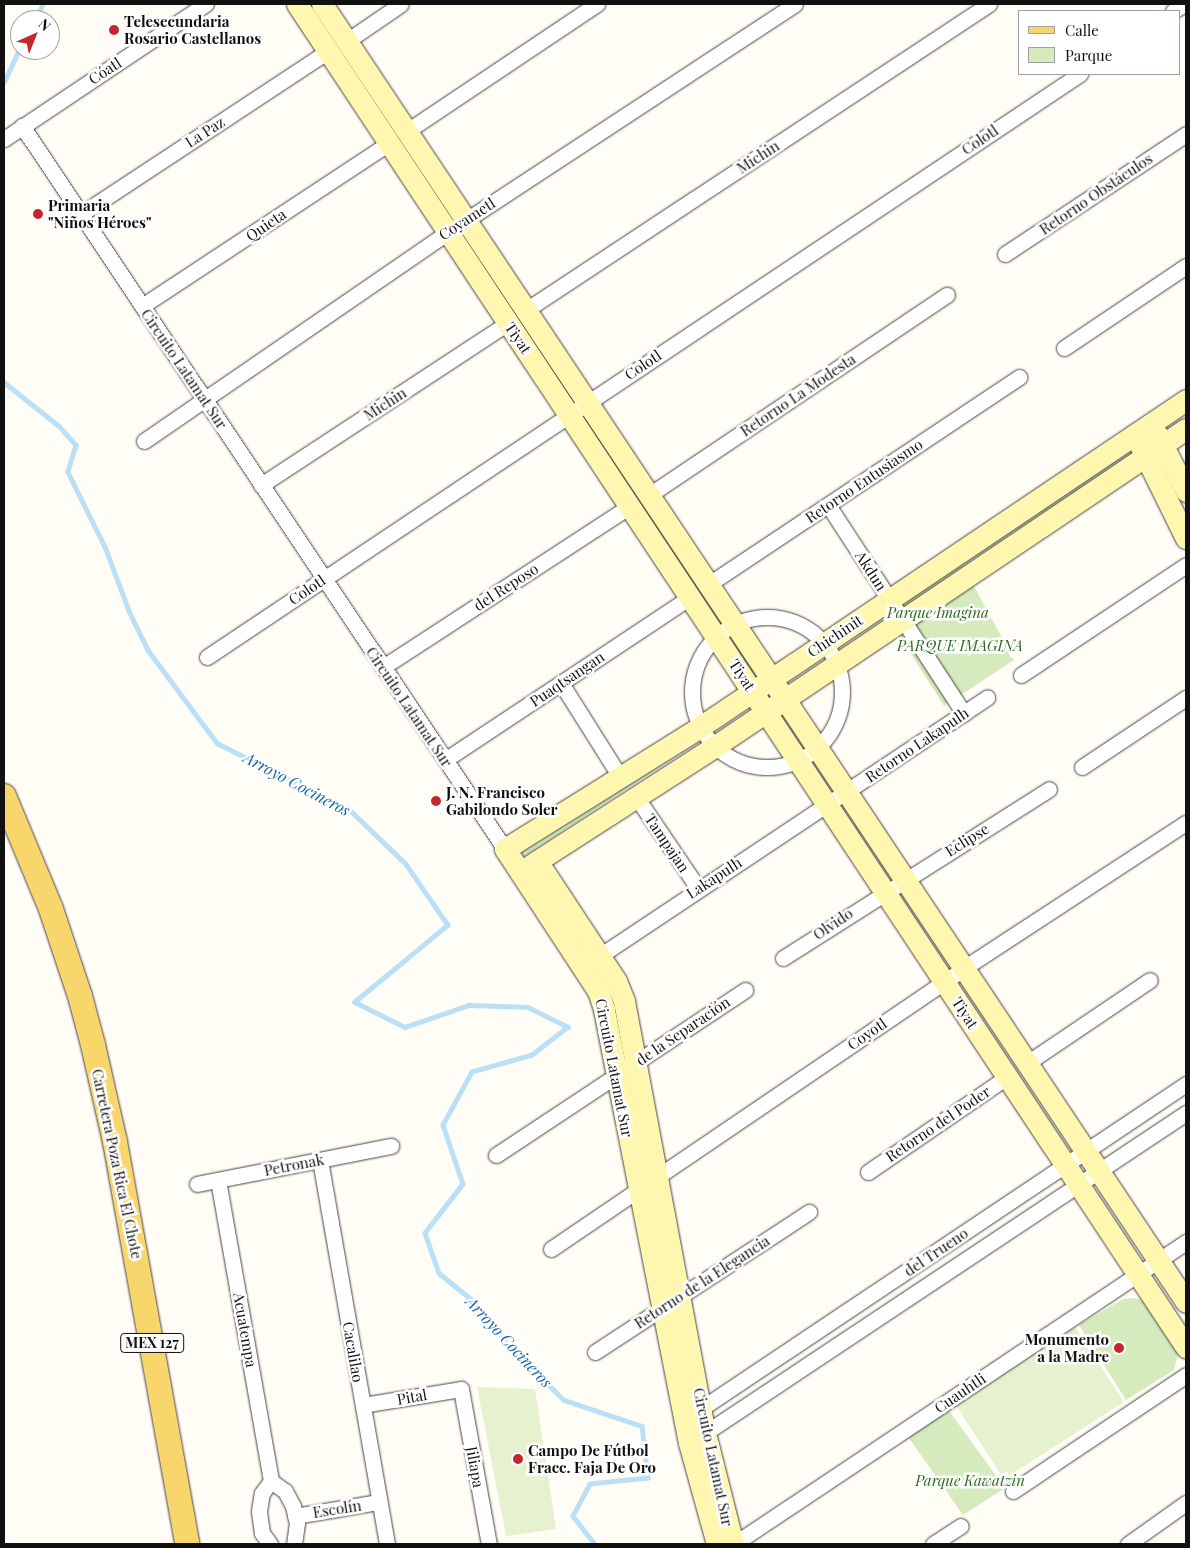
<!DOCTYPE html>
<html>
<head>
<meta charset="utf-8">
<style>
	body { margin:0 }
	#map { position:relative; width:1190px; height:1548px; overflow:hidden; background:#fffdf5; font-family:"Playfair Display",serif }
	div>[style] { position:absolute }
	.green>* { inset:0; background:#d5ebbd }
	.pitch>* { inset:0; background:#e6f2cf }
	.stream>* { height:4.5px; margin:-2.25px; padding:0 2.25px; transform-origin:2.25px; border-radius:2.25px; background:#b9e0f7 }
	.roads { filter:drop-shadow(0 0 1px #444) drop-shadow(0 0 1px #444) }
	.street>* { height:15px; margin:-7.5px; padding:0 7.5px; transform-origin:7.5px; border-radius:7.5px; background:#fff }
	.street>.ring { margin:-7.5px; padding:0; box-sizing:content-box; background:none; border:15px solid #fff; border-radius:50% }
	.secondary>* { height:21px; margin:-10.5px; padding:0 10.5px; transform-origin:10.5px; border-radius:10.5px; background:#fff6b0 }
	.primary>* { height:24px; margin:-12px; padding:0 12px; transform-origin:12px; border-radius:12px; background:#f9d66b }
	.dots>* { width:14px; height:14px; translate:-50% -50%; box-sizing:border-box; border:2px solid #fff; border-radius:50% }
	span { translate:-50% -50%; white-space:nowrap; text-align:center; line-height:1.15; -webkit-text-stroke:5px #fff; paint-order:stroke }
	.shield-label span { padding:1px 4px; background:#fff; border:1px solid; border-radius:4px; -webkit-text-stroke-width:0 }
	.shield-label { font-size:14px; color:#111; font-weight:700 }
	.poi-label { font-size:15px; color:#111; font-weight:700 }
	.left { translate:0 -50%; text-align:left }
	.right { translate:-100% -50%; text-align:right }
	.street-label { font-size:15px; color:#111 }
	.park-label { font-size:15px; color:#2f6b1f; font-style:italic }
	.water-label { font-size:16px; color:#1768a6; font-style:italic }
	.frame { position:absolute; inset:0; border:5px solid #111; pointer-events:none }
	.legend { position:absolute; left:1018px; top:10px; width:162px; height:65px; box-sizing:border-box; background:#fff; border:1px solid #a0a0a0; margin:0; padding:6px 9px; list-style:none; font-size:15px; color:#111 }
	.legend li { display:flex; align-items:center; gap:10px; height:25px }
	.legend b { width:25px; border:1px solid #a0a0a0 }
	.north { position:absolute; left:10px; top:10px; width:50px; height:50px; box-sizing:border-box; background:#fff; border:1px solid #a0a0a0; border-radius:50%; rotate:44deg; font-size:14px; font-weight:700; line-height:20px; text-align:center; color:#111 }
	.north::after { content:''; display:block; margin:auto; width:18px; height:22px; background:#c4262e; clip-path:polygon(50% 0,100% 100%,50% 72%,0 100%) }
</style>
</head>
<body>
<div id="map">
	<div class="green">
		<div style="clip-path:polygon(1135px 444px,1138px 450px,963px 566px,1014px 660px,944px 706px,887px 616px,795px 677px,792px 672px,884px 611px,875px 596px)"></div>
		<div style="clip-path:polygon(752px 698px,756px 703px,524px 857px,521px 851px)"></div>
		<div style="clip-path:polygon(1135px 1298px,1143px 1301px,1178px 1353px,1174px 1370px,1126px 1400px,1079px 1325px,1123px 1299px)"></div>
		<div style="clip-path:polygon(944px 1404px,1005px 1488px,963px 1515px,904px 1431px)"></div>
	</div>
	<div class="pitch">
		<div style="clip-path:polygon(1075px 1327px,1124px 1402px,1004px 1479px,955px 1404px)"></div>
		<div style="clip-path:polygon(477px 1387px,535px 1389px,556px 1529px,506px 1536px)"></div>
	</div>
	<div class="stream">
		<div style="left:34px;top:20px;width:18px;rotate:-61deg"></div>
		<div style="left:4px;top:82px;width:38px;rotate:-65deg"></div>
		<div style="left:4px;top:382px;width:70px;rotate:38.7deg"></div>
		<div style="left:59px;top:426px;width:25px;rotate:48deg"></div>
		<div style="left:76px;top:445px;width:28px;rotate:107deg"></div>
		<div style="left:68px;top:472px;width:86px;rotate:63.7deg"></div>
		<div style="left:106px;top:549px;width:66px;rotate:69.6deg"></div>
		<div style="left:129px;top:611px;width:43px;rotate:64deg"></div>
		<div style="left:148px;top:650px;width:116px;rotate:53.4deg"></div>
		<div style="left:217px;top:743px;width:148px;rotate:26.6deg"></div>
		<div style="left:349px;top:809px;width:79px;rotate:44deg"></div>
		<div style="left:406px;top:864px;width:74px;rotate:55.5deg"></div>
		<div style="left:448px;top:925px;width:121px;rotate:140.4deg"></div>
		<div style="left:355px;top:1002px;width:56px;rotate:26.6deg"></div>
		<div style="left:405px;top:1027px;width:68px;rotate:-19deg"></div>
		<div style="left:469px;top:1005px;width:59px;rotate:1.9deg"></div>
		<div style="left:528px;top:1007px;width:45px;rotate:26.6deg"></div>
		<div style="left:568px;top:1027px;width:46px;rotate:142.1deg"></div>
		<div style="left:532px;top:1055px;width:62px;rotate:164.2deg"></div>
		<div style="left:472px;top:1072px;width:60px;rotate:118.7deg"></div>
		<div style="left:443px;top:1125px;width:62px;rotate:71.3deg"></div>
		<div style="left:463px;top:1184px;width:62px;rotate:127.8deg"></div>
		<div style="left:425px;top:1233px;width:42px;rotate:70.7deg"></div>
		<div style="left:439px;top:1273px;width:48px;rotate:39deg"></div>
		<div style="left:476px;top:1303px;width:49px;rotate:52.4deg"></div>
		<div style="left:506px;top:1342px;width:82px;rotate:45deg"></div>
		<div style="left:564px;top:1400px;width:82px;rotate:18.4deg"></div>
		<div style="left:642px;top:1426px;width:52px;rotate:83.4deg"></div>
		<div style="left:648px;top:1478px;width:58px;rotate:174.1deg"></div>
		<div style="left:590px;top:1484px;width:36px;rotate:118deg"></div>
		<div style="left:573px;top:1516px;width:36px;rotate:52deg"></div>
	</div>
	<div class="roads">
		<div class="street">
			<div style="left:1173px;top:11px;width:14px;rotate:-30deg"></div>
			<div style="left:347px;top:41px;width:65px;rotate:-34.4deg"></div>
			<div style="left:22px;top:126px;width:869px;rotate:56.26deg"></div>
			<div style="left:407px;top:131px;width:229px;rotate:-33.8deg"></div>
			<div style="left:4px;top:139px;width:243px;rotate:-33.8deg"></div>
			<div style="left:81px;top:214px;width:296px;rotate:-33.4deg"></div>
			<div style="left:1005px;top:254px;width:217px;rotate:-33.5deg"></div>
			<div style="left:142px;top:306px;width:296px;rotate:-33.4deg"></div>
			<div style="left:526px;top:310px;width:555px;rotate:-33.46deg"></div>
			<div style="left:1064px;top:348px;width:147px;rotate:-33.9deg"></div>
			<div style="left:144px;top:441px;width:369px;rotate:-34.5deg"></div>
			<div style="left:448px;top:232px;width:415px;rotate:-33.3deg"></div>
			<div style="left:261px;top:485px;width:295px;rotate:-33.3deg"></div>
			<div style="left:649px;top:495px;width:359px;rotate:-33.9deg"></div>
			<div style="left:828px;top:505px;width:249px;rotate:56.9deg"></div>
			<div style="left:709px;top:584px;width:373px;rotate:-33.7deg"></div>
			<div class="ring" style="left:692px;top:617px;width:135px;height:135px"></div>
			<div style="left:207px;top:657px;width:1050px;rotate:-33.74deg"></div>
			<div style="left:383px;top:667px;width:295px;rotate:-33.1deg"></div>
			<div style="left:1021px;top:675px;width:198px;rotate:-33.7deg"></div>
			<div style="left:561px;top:683px;width:109px;rotate:57.8deg"></div>
			<div style="left:445px;top:760px;width:294px;rotate:-33.6deg"></div>
			<div style="left:1082px;top:767px;width:125px;rotate:-33.6deg"></div>
			<div style="left:637px;top:798px;width:109px;rotate:55.9deg"></div>
			<div style="left:783px;top:958px;width:315px;rotate:-32.4deg"></div>
			<div style="left:592px;top:961px;width:475px;rotate:-33.7deg"></div>
			<div style="left:1027px;top:1063px;width:148px;rotate:-34deg"></div>
			<div style="left:496px;top:1155px;width:299px;rotate:-33.5deg"></div>
			<div style="left:320px;top:1160px;width:390px;rotate:80.1deg"></div>
			<div style="left:868px;top:1172px;width:168px;rotate:-34.4deg"></div>
			<div style="left:218px;top:1180px;width:306px;rotate:80deg"></div>
			<div style="left:271px;top:1481px;width:17px;rotate:36deg"></div>
			<div style="left:285px;top:1491px;width:17px;rotate:62deg"></div>
			<div style="left:293px;top:1506px;width:17px;rotate:77deg"></div>
			<div style="left:297px;top:1523px;width:21px;rotate:98deg"></div>
			<div style="left:197px;top:1184px;width:198px;rotate:-11.1deg"></div>
			<div style="left:551px;top:1249px;width:500px;rotate:-34.2deg"></div>
			<div style="left:964px;top:968px;width:265px;rotate:-33.2deg"></div>
			<div style="left:595px;top:1352px;width:256px;rotate:-33.2deg"></div>
			<div style="left:363px;top:1405px;width:99px;rotate:-9.3deg"></div>
			<div style="left:461px;top:1389px;width:158px;rotate:79.8deg"></div>
			<div style="left:693px;top:1414px;width:593px;rotate:-33.8deg"></div>
			<div style="left:699px;top:1437px;width:585px;rotate:-33.64deg"></div>
			<div style="left:1013px;top:1491px;width:208px;rotate:-33.8deg"></div>
			<div style="left:295px;top:1516px;width:85px;rotate:-9.5deg"></div>
			<div style="left:270px;top:1544px;width:14px;rotate:-126deg"></div>
			<div style="left:262px;top:1533px;width:22px;rotate:-98deg"></div>
			<div style="left:259px;top:1511px;width:18px;rotate:-81deg"></div>
			<div style="left:262px;top:1493px;width:15px;rotate:-53deg"></div>
			<div style="left:734px;top:1544px;width:544px;rotate:-33.75deg"></div>
			<div style="left:933px;top:1544px;width:33px;rotate:-33deg"></div>
			<div style="left:1128px;top:1544px;width:71px;rotate:-35.3deg"></div>
		</div>
		<div class="secondary">
			<div style="left:297px;top:4px;width:1611px;rotate:56.5deg"></div>
			<div style="left:322px;top:4px;width:1559px;rotate:56.35deg"></div>
			<div style="left:1157px;top:434px;width:64px;rotate:63deg"></div>
			<div style="left:1139px;top:443px;width:106px;rotate:63.7deg"></div>
			<div style="left:537px;top:861px;width:144px;rotate:56.6deg"></div>
			<div style="left:616px;top:981px;width:22px;rotate:68deg"></div>
			<div style="left:624px;top:1001px;width:440px;rotate:79.4deg"></div>
			<div style="left:705px;top:1433px;width:114px;rotate:75.8deg"></div>
			<div style="left:520px;top:872px;width:231px;rotate:-32.8deg"></div>
			<div style="left:714px;top:747px;width:569px;rotate:-33.97deg"></div>
			<div style="left:717px;top:1544px;width:105px;rotate:-105.5deg"></div>
			<div style="left:689px;top:1443px;width:442px;rotate:-101.1deg"></div>
			<div style="left:604px;top:1009px;width:19px;rotate:-108deg"></div>
			<div style="left:598px;top:991px;width:170px;rotate:-123.2deg"></div>
			<div style="left:505px;top:849px;width:230px;rotate:-32deg"></div>
			<div style="left:700px;top:727px;width:586px;rotate:-33.93deg"></div>
		</div>
		<div class="primary">
			<div style="left:4px;top:796px;width:122px;rotate:67.4deg"></div>
			<div style="left:51px;top:909px;width:92px;rotate:71.6deg"></div>
			<div style="left:80px;top:996px;width:51px;rotate:75.1deg"></div>
			<div style="left:93px;top:1045px;width:99px;rotate:77.2deg"></div>
			<div style="left:115px;top:1142px;width:408px;rotate:79.8deg"></div>
		</div>
	</div>
	<div class="dots">
		<div style="left:114px;top:30px;background:#c4262e"></div>
		<div style="left:38px;top:214px;background:#c4262e"></div>
		<div style="left:436px;top:801px;background:#c4262e"></div>
		<div style="left:1119px;top:1348px;background:#c4262e"></div>
		<div style="left:518px;top:1459px;background:#c4262e"></div>
	</div>
	<div class="shield-label">
		<span style="left:152px;top:1343px">MEX 127</span>
	</div>
	<div class="poi-label">
		<span class="left" style="left:124px;top:30px">Telesecundaria<br>Rosario Castellanos</span>
		<span class="left" style="left:48px;top:214px">Primaria<br>"Niños Héroes"</span>
		<span class="left" style="left:446px;top:801px">J. N. Francisco<br>Gabilondo Soler</span>
		<span class="right" style="left:1109px;top:1348px">Monumento<br>a la Madre</span>
		<span class="left" style="left:528px;top:1459px">Campo De Fútbol<br>Fracc. Faja De Oro</span>
	</div>
	<div class="street-label">
		<span style="left:105px;top:71px;rotate:-33deg">Cóatl</span>
		<span style="left:205px;top:132px;rotate:-33deg">La Paz</span>
		<span style="left:980px;top:140px;rotate:-34deg">Colotl</span>
		<span style="left:758px;top:157px;rotate:-33deg">Michin</span>
		<span style="left:1096px;top:194px;rotate:-34deg">Retorno Obstáculos</span>
		<span style="left:467px;top:219px;rotate:-33deg">Coyametl</span>
		<span style="left:266px;top:225px;rotate:-34deg">Quieta</span>
		<span style="left:518px;top:338px;rotate:56deg">Tiyat</span>
		<span style="left:643px;top:365px;rotate:-34deg">Colotl</span>
		<span style="left:184px;top:369px;rotate:56deg">Circuito Latamat Sur</span>
		<span style="left:798px;top:395px;rotate:-34deg">Retorno La Modesta</span>
		<span style="left:385px;top:404px;rotate:-33deg">Michin</span>
		<span style="left:864px;top:481px;rotate:-34deg">Retorno Entusiasmo</span>
		<span style="left:871px;top:571px;rotate:57deg">Akdun</span>
		<span style="left:506px;top:587px;rotate:-33deg">del Reposo</span>
		<span style="left:307px;top:590px;rotate:-34deg">Colotl</span>
		<span style="left:835px;top:636px;rotate:-34deg">Chichinit</span>
		<span style="left:742px;top:675px;rotate:57deg">Tiyat</span>
		<span style="left:567px;top:679px;rotate:-34deg">Puaqtsangan</span>
		<span style="left:409px;top:707px;rotate:56deg">Circuito Latamat Sur</span>
		<span style="left:917px;top:745px;rotate:-34deg">Retorno Lakapulh</span>
		<span style="left:967px;top:840px;rotate:-32deg">Eclipse</span>
		<span style="left:667px;top:843px;rotate:56deg">Tampajan</span>
		<span style="left:714px;top:878px;rotate:-33deg">Lakapulh</span>
		<span style="left:833px;top:924px;rotate:-34deg">Olvido</span>
		<span style="left:965px;top:1013px;rotate:57deg">Tiyat</span>
		<span style="left:683px;top:1031px;rotate:-34deg">de la Separación</span>
		<span style="left:867px;top:1034px;rotate:-34deg">Coyotl</span>
		<span style="left:614px;top:1068px;rotate:79deg">Circuito Latamat Sur</span>
		<span style="left:938px;top:1124px;rotate:-34deg">Retorno del Poder</span>
		<span style="left:117px;top:1164px;rotate:78deg">Carretera Poza Rica El Chote</span>
		<span style="left:294px;top:1165px;rotate:-11deg">Petronak</span>
		<span style="left:936px;top:1252px;rotate:-34deg">del Trueno</span>
		<span style="left:702px;top:1282px;rotate:-33deg">Retorno de la Elegancia</span>
		<span style="left:245px;top:1330px;rotate:80deg">Acuatempa</span>
		<span style="left:353px;top:1352px;rotate:80deg">Cacalilao</span>
		<span style="left:960px;top:1393px;rotate:-34deg">Cuauhtli</span>
		<span style="left:412px;top:1397px;rotate:-10deg">Pital</span>
		<span style="left:713px;top:1457px;rotate:78deg">Circuito Latamat Sur</span>
		<span style="left:475px;top:1467px;rotate:80deg">Jiliapa</span>
		<span style="left:337px;top:1509px;rotate:-9deg">Escolín</span>
	</div>
	<div class="park-label">
		<span style="left:938px;top:613px">Parque Imagina</span>
		<span style="left:960px;top:646px">PARQUE IMAGINA</span>
		<span style="left:970px;top:1481px">Parque Kawatzin</span>
	</div>
	<div class="water-label">
		<span style="left:297px;top:784px;rotate:28deg">Arroyo Cocineros</span>
		<span style="left:509px;top:1342px;rotate:47deg">Arroyo Cocineros</span>
	</div>
	<div class="frame"></div>
	<ul class="legend">
	<li><b style="height:6px;background:#f9d66b"></b>Calle</li>
	<li><b style="height:14px;background:#d5ebbd"></b>Parque</li>
	</ul>
	<div class="north">N</div>
</div>
</body>
</html>
